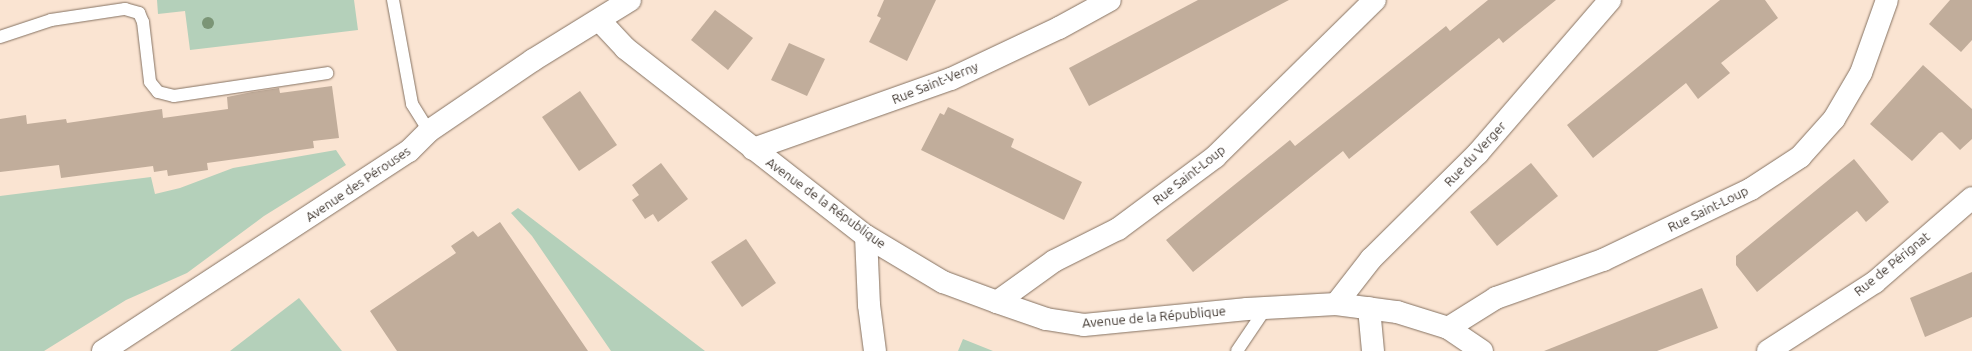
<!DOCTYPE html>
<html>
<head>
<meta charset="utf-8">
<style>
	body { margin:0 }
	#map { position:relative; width:1972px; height:351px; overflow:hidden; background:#fae4d2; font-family:Ubuntu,sans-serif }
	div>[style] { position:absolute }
	.green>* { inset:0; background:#b4d0ba }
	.building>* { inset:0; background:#c1ad9b }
	.roads { filter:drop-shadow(0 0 1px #857262) drop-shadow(0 0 1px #857262) }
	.lane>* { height:12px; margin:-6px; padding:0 6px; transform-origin:6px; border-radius:6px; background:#fff }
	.street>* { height:22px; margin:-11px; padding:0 11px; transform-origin:11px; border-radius:11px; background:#fff }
	.trees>* { width:12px; height:12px; margin:-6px; border-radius:50%; background:#7b9576 }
	span { translate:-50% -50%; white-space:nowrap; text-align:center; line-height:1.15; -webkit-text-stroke:3px #fff; paint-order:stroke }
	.street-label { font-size:13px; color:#443b34 }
</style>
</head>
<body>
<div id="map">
	<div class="green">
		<div style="clip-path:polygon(157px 0,354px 0,358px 30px,190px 50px,185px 11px,158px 14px)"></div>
		<div style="clip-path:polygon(336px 150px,346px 165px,264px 216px,187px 273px,126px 300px,44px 351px,0 351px,0 196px,151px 177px,155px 194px,180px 188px,233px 168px)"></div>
		<div style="clip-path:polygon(518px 208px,705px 351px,611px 351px,532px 236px,511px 213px)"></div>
		<div style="clip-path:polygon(299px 298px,342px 351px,230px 351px)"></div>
		<div style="clip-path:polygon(963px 339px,993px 351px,958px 351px)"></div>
	</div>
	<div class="building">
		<div style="clip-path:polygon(884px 0,936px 0,907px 61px,869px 42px,881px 18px,877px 16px)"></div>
		<div style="clip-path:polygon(1198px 0,1289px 0,1089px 106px,1069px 68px)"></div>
		<div style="clip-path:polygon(1488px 0,1556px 0,1503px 43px,1499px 38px,1349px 159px,1343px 151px,1193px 272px,1166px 240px,1290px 140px,1295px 146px,1446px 26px,1450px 31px)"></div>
		<div style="clip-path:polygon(1720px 0,1765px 0,1778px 18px,1721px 63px,1730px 73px,1698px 99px,1686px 83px,1593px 158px,1567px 125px)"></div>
		<div style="clip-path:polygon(1950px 0,1972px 0,1972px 40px,1961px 52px,1929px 24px)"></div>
		<div style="clip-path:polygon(715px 10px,753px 38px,728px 70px,691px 40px)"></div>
		<div style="clip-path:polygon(789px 43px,825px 59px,807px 96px,771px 80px)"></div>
		<div style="clip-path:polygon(1923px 65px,1972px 109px,1972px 139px,1960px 150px,1942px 132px,1939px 133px,1912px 161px,1870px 124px)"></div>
		<div style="clip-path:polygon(332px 86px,339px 138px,313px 141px,314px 148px,207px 163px,208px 170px,168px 176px,167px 170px,154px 172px,153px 166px,61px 178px,59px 165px,0 172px,0 119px,26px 115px,27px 124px,66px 119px,67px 123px,162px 109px,163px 118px,228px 109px,227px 97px,252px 92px,279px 88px,280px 93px)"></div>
		<div style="clip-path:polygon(580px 91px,617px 145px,579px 171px,542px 117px)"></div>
		<div style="clip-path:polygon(948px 107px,1014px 139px,1011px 147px,1082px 182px,1064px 220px,921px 150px,940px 113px,944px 115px)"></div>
		<div style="clip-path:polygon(1854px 159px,1889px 202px,1866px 222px,1857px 211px,1757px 292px,1736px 265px,1736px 256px)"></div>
		<div style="clip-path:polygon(661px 163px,688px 199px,658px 222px,653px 214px,645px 219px,632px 200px,639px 195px,632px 185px)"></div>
		<div style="clip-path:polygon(1531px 163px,1558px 196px,1497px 246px,1470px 212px)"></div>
		<div style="clip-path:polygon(500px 222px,588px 351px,397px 351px,370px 311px,456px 253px,451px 246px,473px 231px,478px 237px)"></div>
		<div style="clip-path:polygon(746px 239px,776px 283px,742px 307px,711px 262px)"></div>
		<div style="clip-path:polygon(1972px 272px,1972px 317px,1925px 337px,1910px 298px)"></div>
		<div style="clip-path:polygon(1702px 288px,1718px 328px,1657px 351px,1544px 351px)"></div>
	</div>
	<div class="roads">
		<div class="lane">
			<div style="left:393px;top:0;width:106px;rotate:79.6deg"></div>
			<div style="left:412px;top:104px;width:32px;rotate:58deg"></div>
			<div style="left:0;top:37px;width:54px;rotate:-18.4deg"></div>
			<div style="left:51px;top:20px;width:75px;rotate:-8.5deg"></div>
			<div style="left:125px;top:9px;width:15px;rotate:16deg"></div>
			<div style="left:139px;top:13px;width:10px;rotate:66deg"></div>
			<div style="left:143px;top:22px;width:60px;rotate:83.3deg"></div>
			<div style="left:150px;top:82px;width:13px;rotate:51deg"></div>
			<div style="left:158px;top:92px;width:16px;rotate:14deg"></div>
			<div style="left:174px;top:96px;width:155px;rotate:-8.5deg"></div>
			<div style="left:1237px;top:351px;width:52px;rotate:-56deg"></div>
		</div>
		<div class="street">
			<div style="left:600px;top:21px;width:37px;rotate:47deg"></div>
			<div style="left:625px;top:48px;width:306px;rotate:38deg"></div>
			<div style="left:866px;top:236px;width:90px;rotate:30.9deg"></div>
			<div style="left:943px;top:282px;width:58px;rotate:20.3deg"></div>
			<div style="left:997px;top:302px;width:52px;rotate:19.1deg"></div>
			<div style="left:1046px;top:319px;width:38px;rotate:9deg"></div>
			<div style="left:1084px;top:325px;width:164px;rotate:-5.6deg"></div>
			<div style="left:1247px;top:309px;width:89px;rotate:-3.2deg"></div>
			<div style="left:1336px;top:304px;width:62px;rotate:7.5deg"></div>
			<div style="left:1397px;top:312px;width:53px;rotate:17.4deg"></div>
			<div style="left:1448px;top:328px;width:41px;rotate:34.1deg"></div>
			<div style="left:753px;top:149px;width:210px;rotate:-19.5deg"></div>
			<div style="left:951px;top:79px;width:119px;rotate:-25.3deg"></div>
			<div style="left:1059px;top:28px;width:58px;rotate:-28.8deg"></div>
			<div style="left:866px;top:236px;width:69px;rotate:87.5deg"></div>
			<div style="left:869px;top:305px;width:46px;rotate:82.6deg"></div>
			<div style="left:997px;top:302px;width:70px;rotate:-35.7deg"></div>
			<div style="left:1054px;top:261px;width:72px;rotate:-26.6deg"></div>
			<div style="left:1118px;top:229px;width:121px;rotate:-36.6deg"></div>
			<div style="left:1215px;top:157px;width:224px;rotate:-44.5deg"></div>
			<div style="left:1336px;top:304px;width:57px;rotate:-52.1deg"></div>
			<div style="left:1371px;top:259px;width:151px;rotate:-44.7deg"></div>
			<div style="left:1478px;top:153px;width:202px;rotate:-49.2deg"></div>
			<div style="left:1369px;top:308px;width:43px;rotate:84.7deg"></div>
			<div style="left:1448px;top:328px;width:57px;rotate:-32deg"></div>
			<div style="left:1496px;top:298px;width:114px;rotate:-19.6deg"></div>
			<div style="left:1603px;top:260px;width:164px;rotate:-25.6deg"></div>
			<div style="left:1751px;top:189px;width:59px;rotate:-33.1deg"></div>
			<div style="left:1800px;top:157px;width:51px;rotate:-48.2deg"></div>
			<div style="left:1834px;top:119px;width:53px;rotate:-59.6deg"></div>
			<div style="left:1861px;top:73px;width:77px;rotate:-70.4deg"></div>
			<div style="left:103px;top:351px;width:366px;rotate:-33.2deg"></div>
			<div style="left:409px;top:151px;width:28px;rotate:-45deg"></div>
			<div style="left:429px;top:131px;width:126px;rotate:-34.3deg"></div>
			<div style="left:533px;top:60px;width:114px;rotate:-31.7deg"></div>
			<div style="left:1768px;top:351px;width:127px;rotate:-32.8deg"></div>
			<div style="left:1875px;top:282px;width:128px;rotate:-40.9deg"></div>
		</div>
	</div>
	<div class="trees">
		<div style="left:208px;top:23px"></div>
	</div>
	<div class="street-label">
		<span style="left:935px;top:83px;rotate:-22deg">Rue Saint-Verny</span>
		<span style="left:1475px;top:154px;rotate:-47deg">Rue du Verger</span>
		<span style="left:1189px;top:175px;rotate:-38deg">Rue Saint-Loup</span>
		<span style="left:358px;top:184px;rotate:-34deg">Avenue des Pérouses</span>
		<span style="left:826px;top:203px;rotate:36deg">Avenue de la République</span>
		<span style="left:1708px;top:209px;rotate:-26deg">Rue Saint-Loup</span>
		<span style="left:1892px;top:264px;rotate:-39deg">Rue de Pérignat</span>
		<span style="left:1154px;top:317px;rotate:-5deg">Avenue de la République</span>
	</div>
</div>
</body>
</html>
